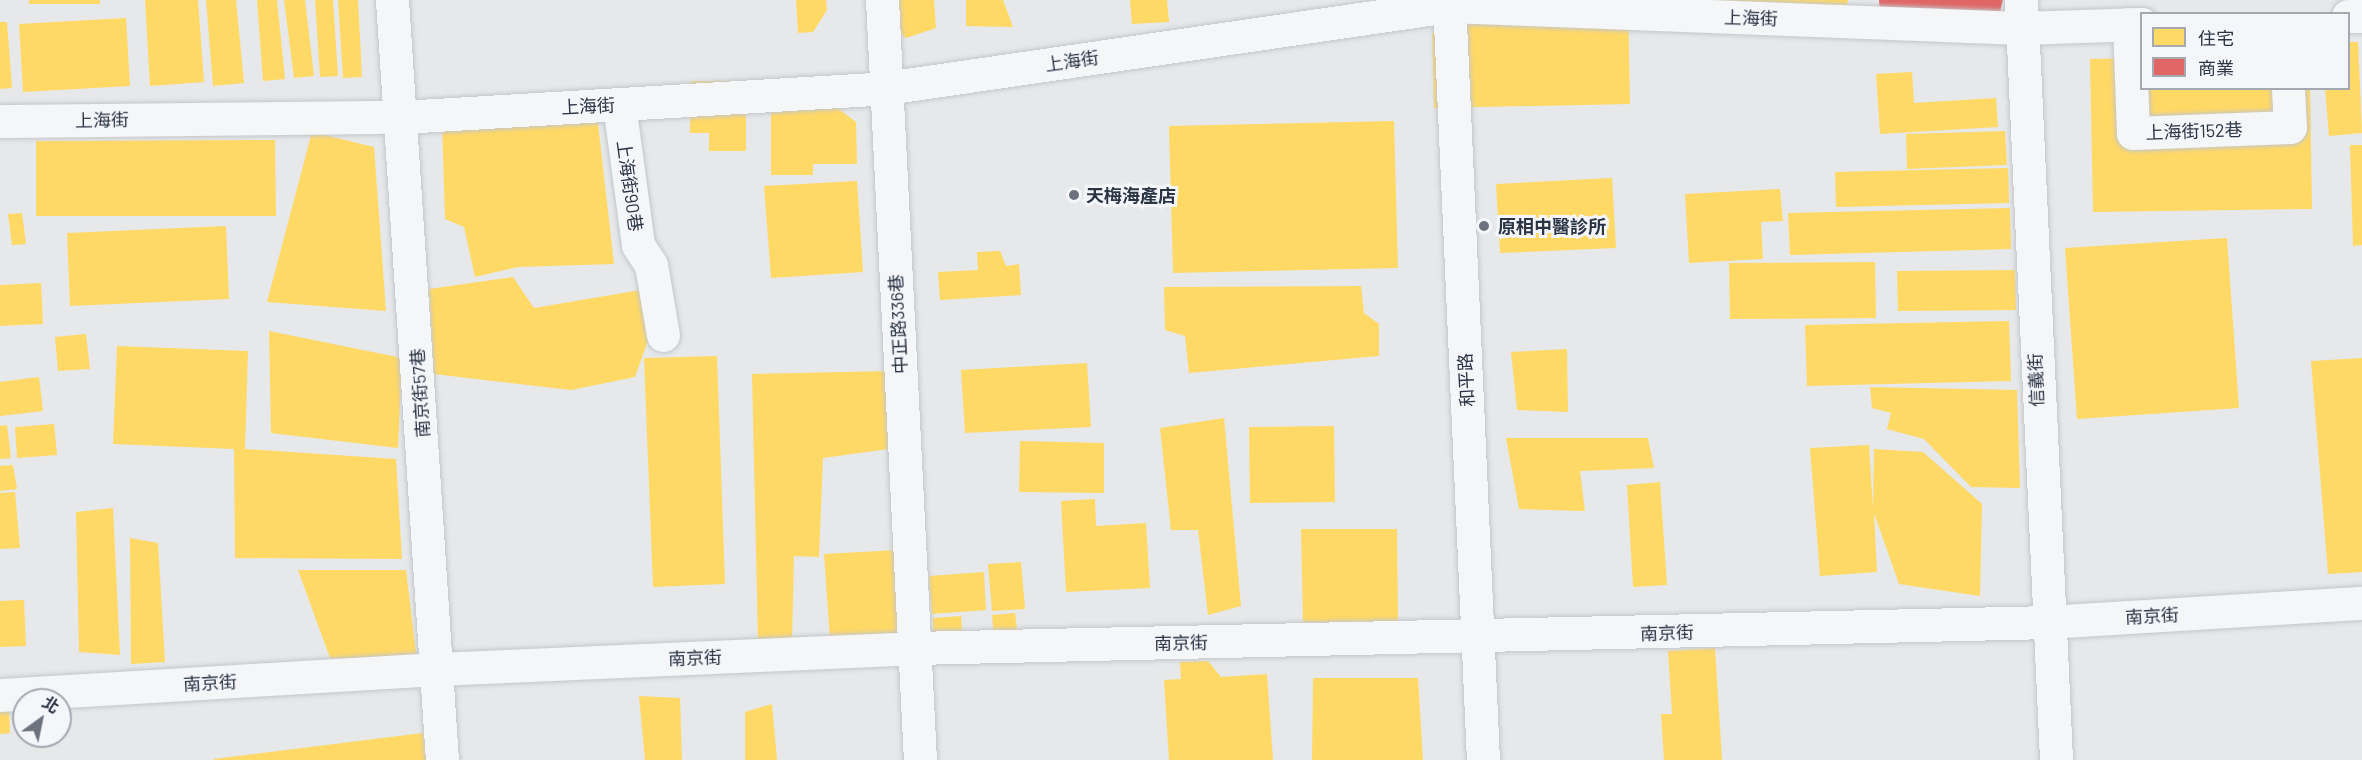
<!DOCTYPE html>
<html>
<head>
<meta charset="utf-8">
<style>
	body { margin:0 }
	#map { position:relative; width:2362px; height:760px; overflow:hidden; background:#e6e8ea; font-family:Barlow,"Noto Sans TC",sans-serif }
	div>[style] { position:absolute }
	.homes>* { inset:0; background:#ffd966 }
	.shops>* { inset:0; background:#e06666 }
	.roads { filter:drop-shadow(0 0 2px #c4c6c8) drop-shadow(0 0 2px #c4c6c8) }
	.minor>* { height:33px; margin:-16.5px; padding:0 16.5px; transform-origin:16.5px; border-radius:16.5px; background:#f5f6f7 }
	.dots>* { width:16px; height:16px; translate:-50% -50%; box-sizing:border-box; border:3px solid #f4f6f9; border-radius:50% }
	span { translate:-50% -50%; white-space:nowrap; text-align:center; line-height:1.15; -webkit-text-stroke:6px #f4f6f9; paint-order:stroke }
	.street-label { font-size:18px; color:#2b3445 }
	.poi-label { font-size:18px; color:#2b3445; font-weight:700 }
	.left { translate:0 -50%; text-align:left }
	.legend { position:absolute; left:2140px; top:12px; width:210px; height:78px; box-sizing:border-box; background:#f4f6f9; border:2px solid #a4a8b1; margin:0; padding:8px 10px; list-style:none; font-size:18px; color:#2b3445 }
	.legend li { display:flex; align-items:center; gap:12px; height:30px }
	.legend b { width:30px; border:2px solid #a4a8b1 }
	.north { position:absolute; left:12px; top:688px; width:60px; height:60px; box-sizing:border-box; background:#f4f6f9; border:2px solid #a4a8b1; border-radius:50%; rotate:33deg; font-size:16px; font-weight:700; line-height:24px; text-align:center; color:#2b3445 }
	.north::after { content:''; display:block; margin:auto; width:21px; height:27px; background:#6c737f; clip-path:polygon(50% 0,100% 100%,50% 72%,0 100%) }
</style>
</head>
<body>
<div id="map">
	<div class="homes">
		<div style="clip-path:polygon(29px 0,100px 0,100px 4px,29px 4px)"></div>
		<div style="clip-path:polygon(145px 0,198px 0,204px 82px,150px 86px)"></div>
		<div style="clip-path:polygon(206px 0,236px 0,244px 83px,213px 86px)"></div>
		<div style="clip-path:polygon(257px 0,277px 0,285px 79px,263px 81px)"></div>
		<div style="clip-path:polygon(284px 0,305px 0,314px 76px,294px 78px)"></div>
		<div style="clip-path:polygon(315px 0,333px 0,338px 76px,320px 77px)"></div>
		<div style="clip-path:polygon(338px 0,358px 0,362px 77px,343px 78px)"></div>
		<div style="clip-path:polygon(796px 0,826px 0,827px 10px,813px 32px,798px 33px)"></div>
		<div style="clip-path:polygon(882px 0,934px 0,936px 28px,906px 38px,883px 18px)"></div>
		<div style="clip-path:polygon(966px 0,1003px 0,1013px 27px,966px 26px)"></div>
		<div style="clip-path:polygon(1130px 0,1167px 0,1169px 22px,1132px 24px)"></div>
		<div style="clip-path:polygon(1621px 0,1848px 0,1846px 13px,1628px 2px,1630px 104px,1434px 108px,1432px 34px,1449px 6px)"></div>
		<div style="clip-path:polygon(126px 18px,130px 86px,23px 92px,19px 24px)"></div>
		<div style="clip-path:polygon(0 22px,7px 22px,12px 88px,0 89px)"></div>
		<div style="clip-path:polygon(2348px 42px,2358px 42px,2362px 133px,2329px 136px,2325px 88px,2348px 88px)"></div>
		<div style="clip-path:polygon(2142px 58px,2142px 88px,2310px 88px,2312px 209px,2093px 212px,2090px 59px)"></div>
		<div style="clip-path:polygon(1912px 72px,1914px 103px,1996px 98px,1998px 127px,1880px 134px,1876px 74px)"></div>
		<div style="clip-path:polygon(691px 81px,738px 81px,746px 87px,746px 151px,709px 151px,709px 133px,690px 133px)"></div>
		<div style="clip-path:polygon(771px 103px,832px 104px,856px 122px,857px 164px,813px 164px,813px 175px,771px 175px)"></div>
		<div style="clip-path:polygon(597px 115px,614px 264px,518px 267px,475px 277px,464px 227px,445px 219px,442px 124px)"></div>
		<div style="clip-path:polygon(1394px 121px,1398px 268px,1173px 273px,1169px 126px)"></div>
		<div style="clip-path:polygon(2005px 131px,2007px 165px,1907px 169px,1906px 134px)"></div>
		<div style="clip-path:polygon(312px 132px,374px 147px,386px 311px,267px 302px)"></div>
		<div style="clip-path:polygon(275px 140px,276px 216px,36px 216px,36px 141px)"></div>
		<div style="clip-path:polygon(2350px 145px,2362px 145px,2362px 245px,2353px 246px)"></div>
		<div style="clip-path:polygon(2008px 168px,2009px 203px,1836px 207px,1835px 172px)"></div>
		<div style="clip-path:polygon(1612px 178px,1616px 248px,1500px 253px,1496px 184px)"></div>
		<div style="clip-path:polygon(857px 181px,863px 272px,771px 278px,764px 186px)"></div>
		<div style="clip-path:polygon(1780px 189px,1783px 221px,1761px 222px,1763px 259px,1689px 263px,1685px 194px)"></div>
		<div style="clip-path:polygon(2010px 208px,2011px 249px,1790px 255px,1788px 213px)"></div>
		<div style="clip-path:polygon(22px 213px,26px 244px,12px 245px,8px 214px)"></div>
		<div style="clip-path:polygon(226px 226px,229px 299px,70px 306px,67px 233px)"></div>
		<div style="clip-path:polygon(2227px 238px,2239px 408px,2077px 419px,2065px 248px)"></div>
		<div style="clip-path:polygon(1000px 251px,1006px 266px,1019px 264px,1021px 295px,940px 300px,938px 272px,978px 270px,977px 252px)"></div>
		<div style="clip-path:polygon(1875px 262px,1876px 318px,1730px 319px,1729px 263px)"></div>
		<div style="clip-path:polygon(2015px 270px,2016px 310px,1898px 311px,1897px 271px)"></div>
		<div style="clip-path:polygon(513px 277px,534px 308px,641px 290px,649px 338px,635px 377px,571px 390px,434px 374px,429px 289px)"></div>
		<div style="clip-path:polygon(41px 283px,43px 324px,0 326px,0 285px)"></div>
		<div style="clip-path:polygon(1361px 286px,1364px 313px,1379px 324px,1379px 356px,1189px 373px,1185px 336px,1165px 330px,1164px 287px)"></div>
		<div style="clip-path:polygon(2009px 321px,2011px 381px,1807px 386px,1805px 325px)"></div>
		<div style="clip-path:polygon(269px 331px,402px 358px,398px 448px,271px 433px)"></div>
		<div style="clip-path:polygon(86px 334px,90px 369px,58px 371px,55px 337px)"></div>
		<div style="clip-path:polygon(117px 346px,248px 351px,245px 449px,396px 459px,402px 559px,235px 558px,234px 449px,113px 444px)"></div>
		<div style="clip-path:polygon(1567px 349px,1568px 412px,1517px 410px,1511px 352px)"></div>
		<div style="clip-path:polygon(717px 356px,725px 584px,653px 587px,644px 358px)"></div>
		<div style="clip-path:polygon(2362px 358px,2362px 572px,2328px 574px,2311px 361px)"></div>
		<div style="clip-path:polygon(1087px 363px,1091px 427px,965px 433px,961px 370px)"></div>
		<div style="clip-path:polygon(891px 371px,903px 447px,823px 458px,819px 557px,794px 556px,792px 641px,758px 641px,752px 374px)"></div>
		<div style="clip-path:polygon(39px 377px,43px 411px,0 416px,0 382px)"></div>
		<div style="clip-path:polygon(1870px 387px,2017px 390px,2020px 488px,1971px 487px,1924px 439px,1887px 429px,1891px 413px,1872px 408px)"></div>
		<div style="clip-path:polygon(1224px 418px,1241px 606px,1208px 615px,1198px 530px,1171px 530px,1160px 428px)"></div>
		<div style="clip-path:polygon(54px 424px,57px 455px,17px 458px,15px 427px)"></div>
		<div style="clip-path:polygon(7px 425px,11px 458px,0 459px,0 426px)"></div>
		<div style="clip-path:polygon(1334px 426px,1335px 502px,1250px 503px,1249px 427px)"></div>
		<div style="clip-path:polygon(1506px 438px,1648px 438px,1654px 468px,1580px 471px,1585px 511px,1519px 509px)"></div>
		<div style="clip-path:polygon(1020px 441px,1104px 443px,1104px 493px,1019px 492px)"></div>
		<div style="clip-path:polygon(1869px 445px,1873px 509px,1874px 449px,1923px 452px,1982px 504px,1980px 596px,1899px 584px,1874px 513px,1877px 572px,1820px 576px,1810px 448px)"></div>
		<div style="clip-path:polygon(13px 465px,17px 489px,0 491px,0 466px)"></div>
		<div style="clip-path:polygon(1660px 482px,1667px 585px,1633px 587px,1627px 485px)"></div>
		<div style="clip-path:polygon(15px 492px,20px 548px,0 549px,0 493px)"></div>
		<div style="clip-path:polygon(1095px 499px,1096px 526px,1146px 523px,1150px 588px,1066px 592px,1061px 501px)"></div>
		<div style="clip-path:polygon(113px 508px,120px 655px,79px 652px,76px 512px)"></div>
		<div style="clip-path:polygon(1301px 529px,1397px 529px,1398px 621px,1303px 622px)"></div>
		<div style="clip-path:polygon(130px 538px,158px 543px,165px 662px,131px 664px)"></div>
		<div style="clip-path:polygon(898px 550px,904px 635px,830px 640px,824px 554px)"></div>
		<div style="clip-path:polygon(1021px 562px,1025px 609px,992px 611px,988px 564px)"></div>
		<div style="clip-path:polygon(298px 570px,406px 570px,417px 661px,330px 658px)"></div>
		<div style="clip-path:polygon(984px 572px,986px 610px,932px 614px,929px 576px)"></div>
		<div style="clip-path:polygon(24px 600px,26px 646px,0 647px,0 601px)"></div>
		<div style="clip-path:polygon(1015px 613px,1018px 637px,994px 640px,992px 615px)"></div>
		<div style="clip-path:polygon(961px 616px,963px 640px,934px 641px,933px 618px)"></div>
		<div style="clip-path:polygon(1715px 648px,1722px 760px,1664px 760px,1661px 714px,1672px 714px,1668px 651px)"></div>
		<div style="clip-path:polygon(1208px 661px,1221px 677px,1267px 674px,1273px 760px,1169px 760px,1164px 680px,1181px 679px,1180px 662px)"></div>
		<div style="clip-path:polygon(1313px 678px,1418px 678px,1423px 760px,1312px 760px)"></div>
		<div style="clip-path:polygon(0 686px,8px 686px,10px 733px,0 734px)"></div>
		<div style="clip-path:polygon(639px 696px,680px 698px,682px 760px,645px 760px)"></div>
		<div style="clip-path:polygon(772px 704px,777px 760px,745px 760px,745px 712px)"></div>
		<div style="clip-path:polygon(423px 733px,427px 760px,214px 760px,214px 759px)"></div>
	</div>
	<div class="shops">
		<div style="clip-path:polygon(1879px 0,2003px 0,2000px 12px,1880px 15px)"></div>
	</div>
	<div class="roads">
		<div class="minor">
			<div style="left:392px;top:0;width:762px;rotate:86.24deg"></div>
			<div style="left:882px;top:0;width:761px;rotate:87.14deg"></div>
			<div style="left:1449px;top:0;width:761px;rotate:87.44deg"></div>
			<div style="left:2021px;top:0;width:761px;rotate:87.36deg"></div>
			<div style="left:2348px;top:16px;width:14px"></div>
			<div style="left:2129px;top:24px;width:109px;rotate:87.9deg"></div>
			<div style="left:2133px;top:133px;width:157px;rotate:-2.2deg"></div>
			<div style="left:2290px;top:127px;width:39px;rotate:-93deg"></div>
			<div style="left:619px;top:104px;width:142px;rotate:82.3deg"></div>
			<div style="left:638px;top:245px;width:24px;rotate:57deg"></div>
			<div style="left:651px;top:265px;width:71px;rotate:80.3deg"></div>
			<div style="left:0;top:121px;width:402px;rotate:-0.6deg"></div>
			<div style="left:402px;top:117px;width:485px;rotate:-3.4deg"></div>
			<div style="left:886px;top:88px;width:569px;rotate:-8.29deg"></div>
			<div style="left:1449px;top:6px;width:572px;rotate:2.2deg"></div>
			<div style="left:2021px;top:28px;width:121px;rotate:-1.9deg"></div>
			<div style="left:0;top:695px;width:438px;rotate:-3.4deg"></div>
			<div style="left:437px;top:669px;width:477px;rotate:-2.5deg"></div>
			<div style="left:914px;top:648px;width:1133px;rotate:-1.31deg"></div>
			<div style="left:2047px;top:622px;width:316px;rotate:-3.5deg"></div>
		</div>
	</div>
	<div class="dots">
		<div style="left:1074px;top:195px;background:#6c737f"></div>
		<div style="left:1484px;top:226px;background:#6c737f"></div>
	</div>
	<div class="street-label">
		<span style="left:1751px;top:18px;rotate:2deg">上海街</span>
		<span style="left:1072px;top:61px;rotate:-8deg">上海街</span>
		<span style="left:588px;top:106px;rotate:-3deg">上海街</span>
		<span style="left:102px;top:120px;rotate:-1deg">上海街</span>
		<span style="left:2194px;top:131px;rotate:-2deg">上海街152巷</span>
		<span style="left:630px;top:186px;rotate:82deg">上海街90巷</span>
		<span style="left:898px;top:324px;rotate:-93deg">中正路336巷</span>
		<span style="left:1466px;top:380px;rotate:-93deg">和平路</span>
		<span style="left:2036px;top:380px;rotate:-92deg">信義街</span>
		<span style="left:420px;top:393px;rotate:-94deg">南京街57巷</span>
		<span style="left:2152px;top:616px;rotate:-3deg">南京街</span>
		<span style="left:1667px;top:633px;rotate:-2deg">南京街</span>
		<span style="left:1181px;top:643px;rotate:-1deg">南京街</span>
		<span style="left:695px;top:658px;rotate:-2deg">南京街</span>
		<span style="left:210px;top:683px;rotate:-3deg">南京街</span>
	</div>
	<div class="poi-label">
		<span class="left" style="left:1086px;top:195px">天梅海產店</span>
		<span class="left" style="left:1498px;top:226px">原相中醫診所</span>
	</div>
	<ul class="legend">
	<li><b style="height:16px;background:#ffd966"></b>住宅</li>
	<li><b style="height:16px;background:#e06666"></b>商業</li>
	</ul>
	<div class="north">北</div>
</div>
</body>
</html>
